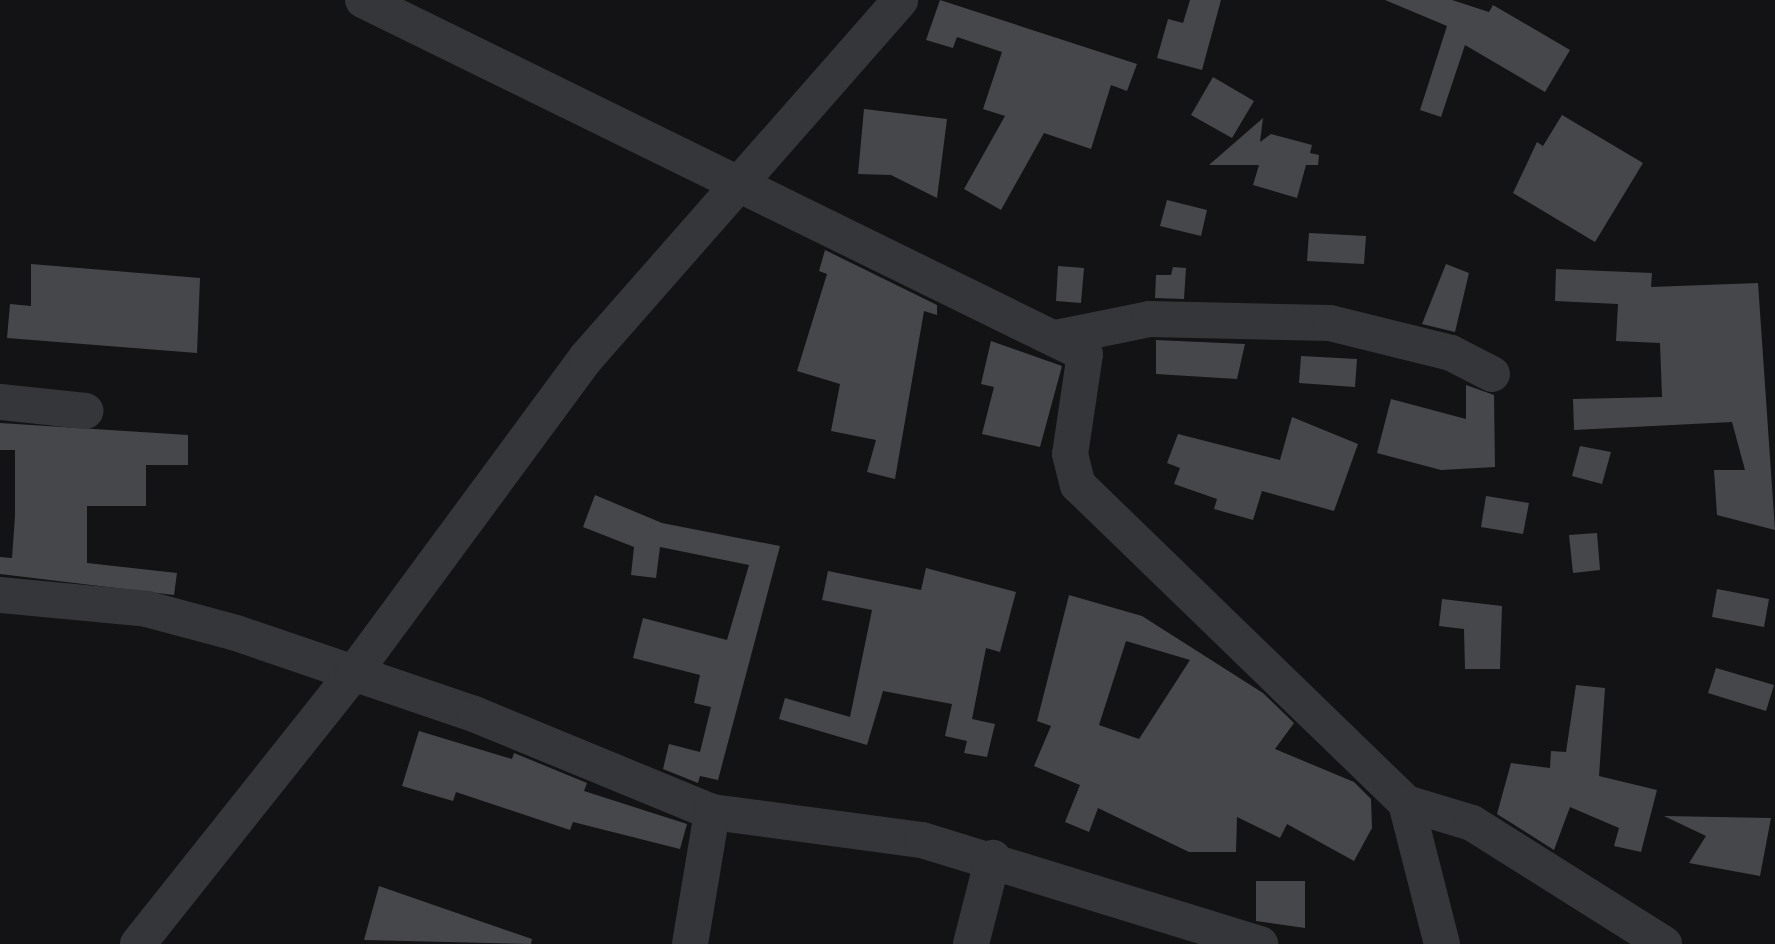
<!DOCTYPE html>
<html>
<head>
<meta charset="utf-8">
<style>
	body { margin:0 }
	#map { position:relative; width:1775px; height:944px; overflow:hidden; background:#131315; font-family:Inter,sans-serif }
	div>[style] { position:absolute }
	.building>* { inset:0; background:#45474a }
	.minor>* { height:36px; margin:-18px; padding:0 18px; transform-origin:18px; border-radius:18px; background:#353639 }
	span { translate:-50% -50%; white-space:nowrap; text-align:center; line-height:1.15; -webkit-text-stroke:7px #0e0e10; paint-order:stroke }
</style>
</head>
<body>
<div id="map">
	<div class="building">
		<div style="clip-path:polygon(940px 0,1137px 64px,1127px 91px,1111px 85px,1091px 149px,1044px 133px,1001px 210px,964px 189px,1005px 116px,983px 109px,1002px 52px,957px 37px,953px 48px,926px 40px)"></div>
		<div style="clip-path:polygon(1190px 0,1221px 0,1202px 70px,1157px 58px,1168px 19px,1183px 23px)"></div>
		<div style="clip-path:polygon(1385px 0,1452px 0,1489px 12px,1493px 5px,1570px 50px,1545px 92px,1465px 45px,1441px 117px,1420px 110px,1447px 26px)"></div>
		<div style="clip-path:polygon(1213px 77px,1254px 101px,1232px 138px,1191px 115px)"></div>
		<div style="clip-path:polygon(864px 109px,947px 119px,937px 198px,891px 175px,858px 174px)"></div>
		<div style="clip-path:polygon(1562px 115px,1643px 163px,1595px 242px,1513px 193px,1537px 142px,1543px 146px)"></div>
		<div style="clip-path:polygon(1263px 118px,1260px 142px,1271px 134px,1312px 145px,1310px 153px,1319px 155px,1318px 165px,1306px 165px,1297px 198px,1253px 185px,1259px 165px,1209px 165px)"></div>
		<div style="clip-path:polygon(1167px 200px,1207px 210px,1201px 236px,1160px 226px)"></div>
		<div style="clip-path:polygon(1309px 233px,1366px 236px,1364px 264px,1307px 261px)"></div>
		<div style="clip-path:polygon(825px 250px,937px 305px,937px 315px,924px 311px,895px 479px,867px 472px,876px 440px,831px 431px,840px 384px,797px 371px,827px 274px,819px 271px)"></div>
		<div style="clip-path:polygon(31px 264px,200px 278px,197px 353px,7px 338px,10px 304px,31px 306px)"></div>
		<div style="clip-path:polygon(1446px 264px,1469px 273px,1455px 332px,1422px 324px)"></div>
		<div style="clip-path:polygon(1058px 266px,1084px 268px,1081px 303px,1056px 301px)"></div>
		<div style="clip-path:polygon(1173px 267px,1186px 268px,1184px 299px,1155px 298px,1156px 275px,1171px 275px)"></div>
		<div style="clip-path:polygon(1556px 269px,1652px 273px,1651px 287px,1758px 283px,1775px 530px,1717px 515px,1714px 470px,1745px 470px,1732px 422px,1574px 430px,1573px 399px,1662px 397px,1660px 343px,1616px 341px,1618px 304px,1555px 301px)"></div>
		<div style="clip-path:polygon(1156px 340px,1245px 344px,1237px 379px,1156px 374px)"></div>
		<div style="clip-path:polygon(991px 341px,1062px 366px,1040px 447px,982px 434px,994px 387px,981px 384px)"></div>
		<div style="clip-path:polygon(1301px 356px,1357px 359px,1355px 387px,1299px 383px)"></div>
		<div style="clip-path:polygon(1466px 385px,1494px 395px,1495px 467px,1441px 470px,1377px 453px,1391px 399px,1466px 419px)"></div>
		<div style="clip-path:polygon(1292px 417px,1358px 444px,1334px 511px,1262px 491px,1253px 520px,1214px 509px,1217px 499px,1174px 484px,1180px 468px,1167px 463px,1178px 434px,1280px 460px)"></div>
		<div style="clip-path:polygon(0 423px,188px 435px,188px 465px,146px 465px,146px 506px,87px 506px,87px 563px,177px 573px,174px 595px,0 574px,0 557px,12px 558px,15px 516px,15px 450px,0 450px)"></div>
		<div style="clip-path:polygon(1580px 446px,1611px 452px,1602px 484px,1572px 476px)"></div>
		<div style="clip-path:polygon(595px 495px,662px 523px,780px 546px,718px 780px,700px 776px,698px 783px,663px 769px,669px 744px,700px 752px,711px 707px,694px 703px,700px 675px,633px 658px,643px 618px,727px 640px,749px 565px,660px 547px,656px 578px,631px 575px,634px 547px,583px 527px)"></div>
		<div style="clip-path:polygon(1486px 496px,1529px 503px,1523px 534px,1481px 527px)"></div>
		<div style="clip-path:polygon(1597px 533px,1600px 570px,1573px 573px,1569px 535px)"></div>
		<div style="clip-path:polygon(926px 568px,1016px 592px,1000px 652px,986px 648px,972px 719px,995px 724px,987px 757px,964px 753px,967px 741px,945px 736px,952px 704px,883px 691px,867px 745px,779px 719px,785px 698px,850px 717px,872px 610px,822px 600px,828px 571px,921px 590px)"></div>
		<div style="clip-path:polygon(1717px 589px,1769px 599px,1764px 627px,1712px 617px)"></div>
		<div style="clip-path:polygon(evenodd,1069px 595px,1142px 616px,1263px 693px,1294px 723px,1275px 749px,1354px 782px,1371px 799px,1372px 828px,1354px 861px,1287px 824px,1280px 838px,1237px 817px,1236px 852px,1189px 852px,1098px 808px,1089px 832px,1065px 822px,1080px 785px,1034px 766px,1051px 726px,1037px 721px,1069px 595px,1126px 641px,1190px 660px,1139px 739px,1099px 725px,1126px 641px)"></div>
		<div style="clip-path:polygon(1442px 599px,1502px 606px,1500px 669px,1465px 669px,1464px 629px,1439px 626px)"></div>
		<div style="clip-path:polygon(1716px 668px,1774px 685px,1766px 711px,1708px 693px)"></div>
		<div style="clip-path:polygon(1576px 685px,1605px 688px,1599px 776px,1657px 790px,1641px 852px,1614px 846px,1619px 828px,1570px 807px,1554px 850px,1497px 814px,1511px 763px,1550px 768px,1551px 751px,1566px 752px)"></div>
		<div style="clip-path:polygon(419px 731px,512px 759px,514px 753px,587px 783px,584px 791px,687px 824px,680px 849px,573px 822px,570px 830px,456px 792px,453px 801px,402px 786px)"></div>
		<div style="clip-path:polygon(1664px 816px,1771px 818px,1760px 876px,1689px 863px,1706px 836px)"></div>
		<div style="clip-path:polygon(1256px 881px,1305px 881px,1305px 928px,1256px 921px)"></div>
		<div style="clip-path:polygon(379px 886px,532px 939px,531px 944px,364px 940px)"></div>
	</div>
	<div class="minor">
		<div style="left:363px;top:0;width:804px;rotate:26.12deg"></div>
		<div style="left:1085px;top:354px;width:101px;rotate:98.5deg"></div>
		<div style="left:1070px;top:454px;width:32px;rotate:76deg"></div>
		<div style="left:1078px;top:485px;width:457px;rotate:44.1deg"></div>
		<div style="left:1406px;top:803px;width:69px;rotate:16.9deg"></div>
		<div style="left:1472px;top:823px;width:227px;rotate:32.2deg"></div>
		<div style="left:1056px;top:338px;width:95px;rotate:-11.5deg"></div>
		<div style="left:1149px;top:319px;width:181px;rotate:1.3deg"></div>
		<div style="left:1330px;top:323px;width:125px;rotate:13.9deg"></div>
		<div style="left:1451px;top:353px;width:46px;rotate:27.1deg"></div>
		<div style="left:0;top:402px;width:86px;rotate:6deg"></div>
		<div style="left:0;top:595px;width:148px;rotate:5.4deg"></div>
		<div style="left:147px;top:609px;width:92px;rotate:15.1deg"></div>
		<div style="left:236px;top:633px;width:251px;rotate:18.8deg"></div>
		<div style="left:474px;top:714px;width:257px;rotate:22.4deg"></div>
		<div style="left:712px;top:812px;width:212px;rotate:7.6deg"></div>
		<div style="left:922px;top:840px;width:354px;rotate:17.1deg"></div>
		<div style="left:1406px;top:803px;width:146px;rotate:75.7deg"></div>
		<div style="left:138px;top:944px;width:345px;rotate:-51.5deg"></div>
		<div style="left:353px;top:674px;width:393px;rotate:-53.6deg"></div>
		<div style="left:586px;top:358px;width:476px;rotate:-48.7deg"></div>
		<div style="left:690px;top:944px;width:134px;rotate:-80.5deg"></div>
		<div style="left:971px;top:944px;width:89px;rotate:-75.7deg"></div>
	</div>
</div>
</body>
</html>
